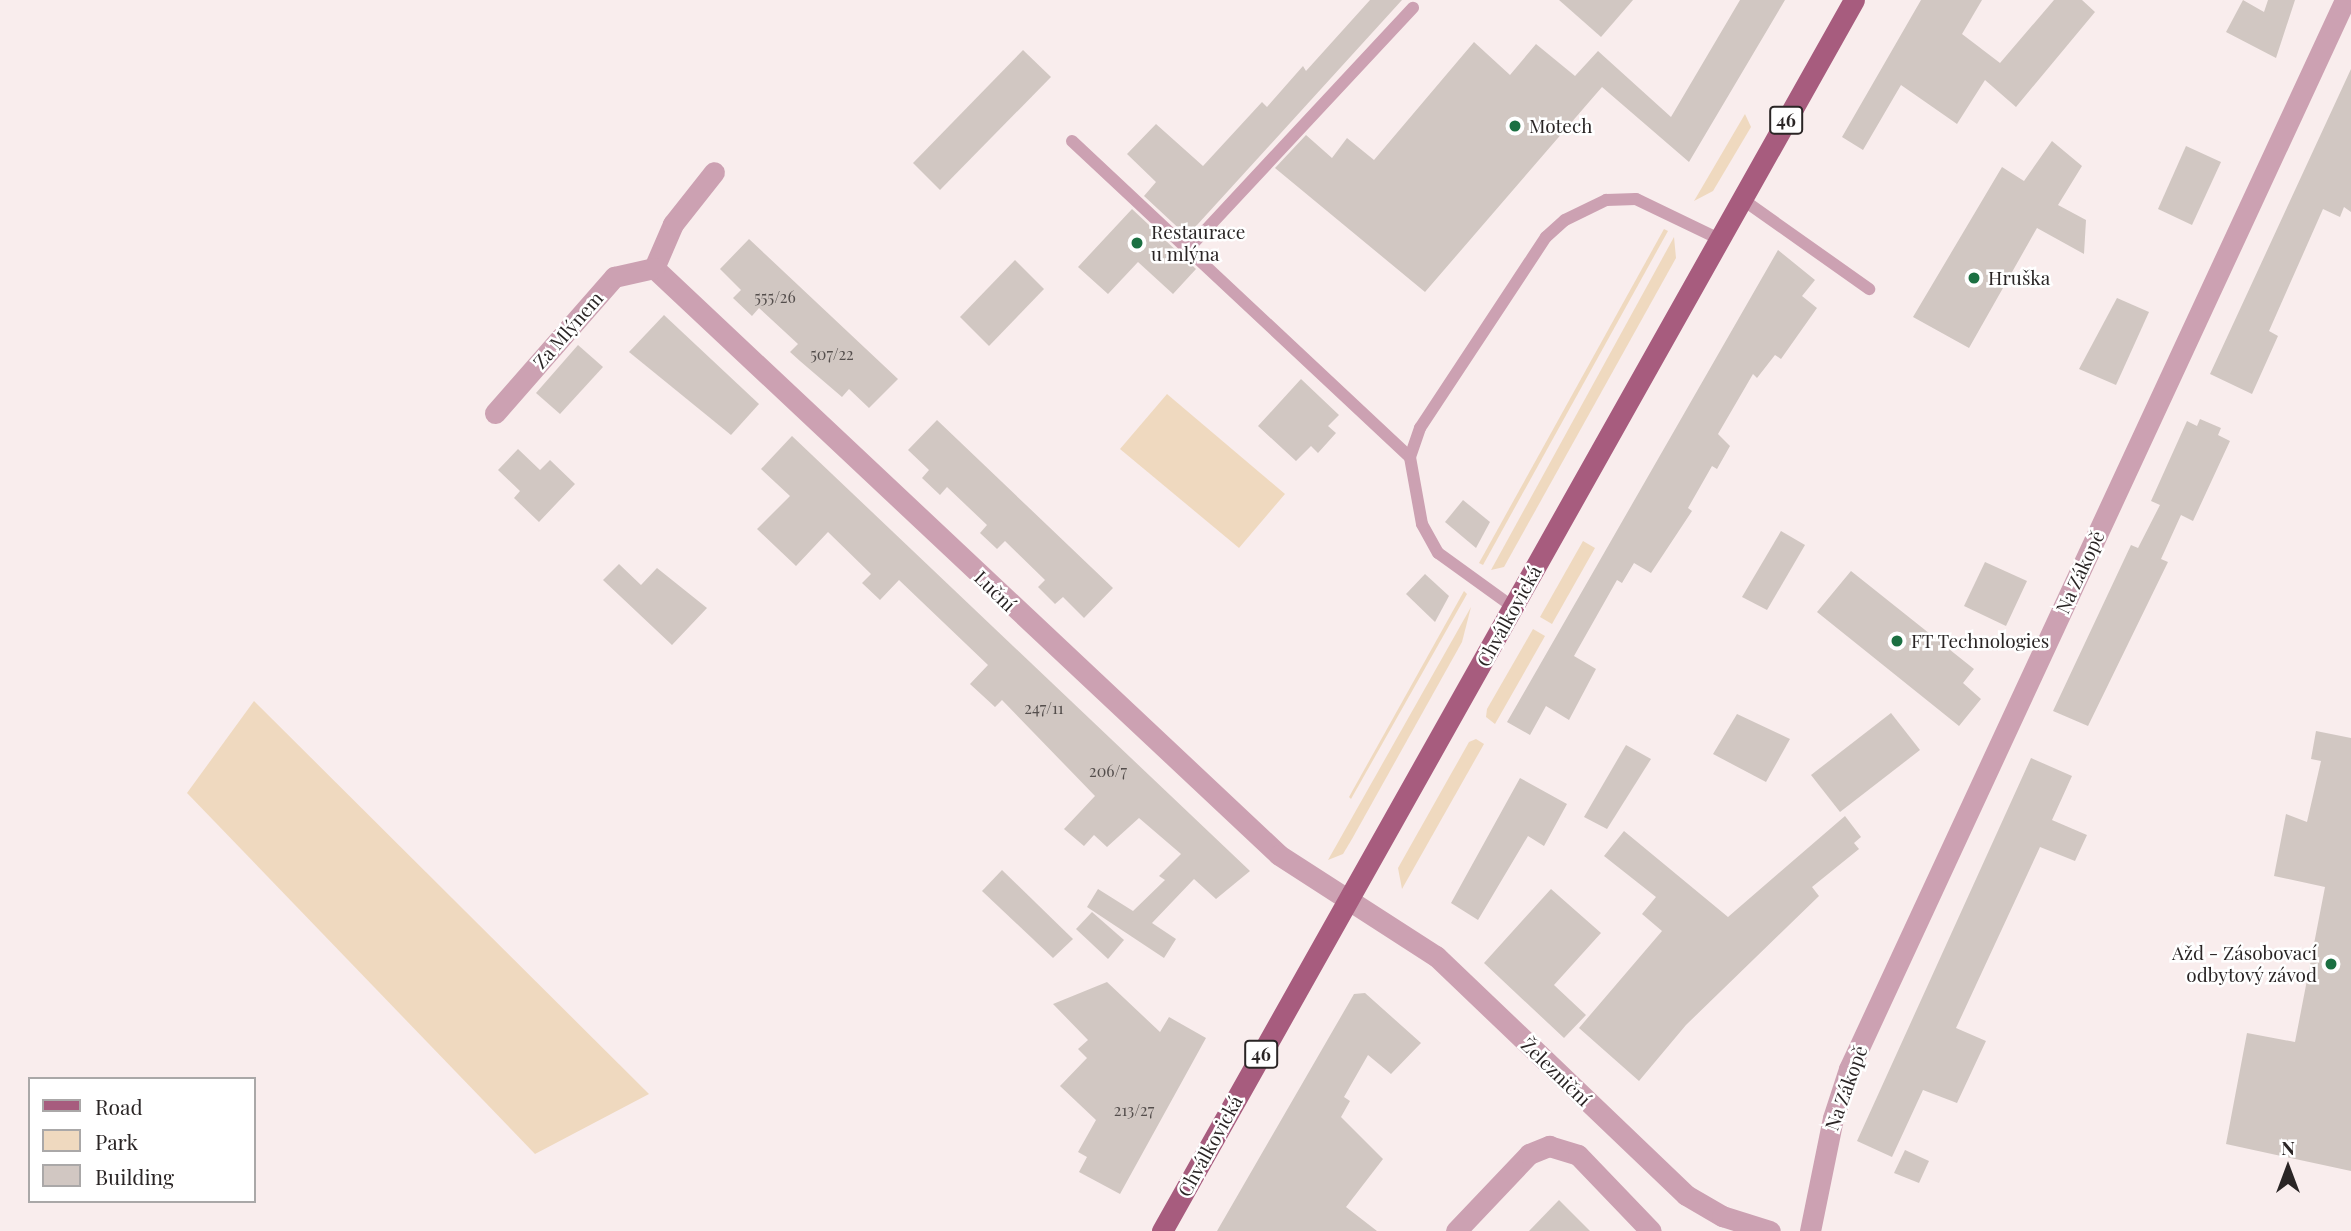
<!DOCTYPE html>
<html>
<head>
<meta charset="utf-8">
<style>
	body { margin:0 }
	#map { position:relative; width:2351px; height:1231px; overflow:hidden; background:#f9eded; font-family:"Playfair Display",serif }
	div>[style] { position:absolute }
	.green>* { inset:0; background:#efd9bf }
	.building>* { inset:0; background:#d1c7c2 }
	.lane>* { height:12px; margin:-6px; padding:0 6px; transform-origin:6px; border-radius:6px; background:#cca1b2 }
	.street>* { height:21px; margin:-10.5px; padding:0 10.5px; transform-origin:10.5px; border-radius:10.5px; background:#cca1b2 }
	.primary>* { height:21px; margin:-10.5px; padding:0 10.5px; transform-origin:10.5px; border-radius:10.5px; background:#a75c7e }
	.dots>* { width:19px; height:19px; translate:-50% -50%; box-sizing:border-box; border:4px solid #fff; border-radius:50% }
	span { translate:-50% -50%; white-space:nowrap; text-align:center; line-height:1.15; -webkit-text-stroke:5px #fff; paint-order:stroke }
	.number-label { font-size:16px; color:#544e4c }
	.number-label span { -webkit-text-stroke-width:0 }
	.shield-label span { padding:2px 5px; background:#fff; border:2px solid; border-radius:5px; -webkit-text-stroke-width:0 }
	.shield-label { font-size:18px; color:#2a2525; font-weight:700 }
	.poi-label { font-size:19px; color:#2a2525 }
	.left { translate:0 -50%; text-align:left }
	.right { translate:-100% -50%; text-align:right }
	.street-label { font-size:19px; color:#2a2525 }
	.legend { position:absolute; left:28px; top:1077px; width:228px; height:126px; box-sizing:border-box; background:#fff; border:2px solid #aaa8a8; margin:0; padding:9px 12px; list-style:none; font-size:21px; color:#2a2525 }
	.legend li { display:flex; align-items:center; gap:14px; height:35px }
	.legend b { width:35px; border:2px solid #aaa8a8 }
	.north { position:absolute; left:2253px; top:1133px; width:70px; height:70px; -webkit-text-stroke:5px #fff; paint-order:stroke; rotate:0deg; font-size:19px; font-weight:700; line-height:28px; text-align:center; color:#2a2525 }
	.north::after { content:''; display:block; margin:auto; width:24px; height:32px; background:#2a2525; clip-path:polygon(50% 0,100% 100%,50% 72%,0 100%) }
</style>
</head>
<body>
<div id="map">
	<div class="green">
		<div style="clip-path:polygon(1745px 114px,1751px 127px,1713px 191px,1694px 201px)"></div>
		<div style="clip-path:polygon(1664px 229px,1668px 231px,1483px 565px,1479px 563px)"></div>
		<div style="clip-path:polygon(1674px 237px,1676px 258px,1504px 567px,1491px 570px)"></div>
		<div style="clip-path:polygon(1167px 394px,1285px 494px,1239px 548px,1120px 449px)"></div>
		<div style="clip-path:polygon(1583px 541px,1595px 548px,1552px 624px,1540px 617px)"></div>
		<div style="clip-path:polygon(1464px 591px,1467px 594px,1351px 799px,1349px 797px)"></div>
		<div style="clip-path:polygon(1471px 607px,1462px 642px,1352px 839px,1343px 854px,1328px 860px)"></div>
		<div style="clip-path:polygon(1533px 629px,1545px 636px,1495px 724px,1486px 717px,1487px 709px)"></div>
		<div style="clip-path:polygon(254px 701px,649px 1094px,535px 1154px,187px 793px)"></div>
		<div style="clip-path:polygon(1476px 739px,1484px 744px,1402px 889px,1398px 868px,1469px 742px)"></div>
	</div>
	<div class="building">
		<div style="clip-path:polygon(1370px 0,1402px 0,1187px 236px,1144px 196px,1156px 182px,1127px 154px,1156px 124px,1203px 166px,1262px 102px,1267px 107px,1303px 66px,1306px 71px)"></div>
		<div style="clip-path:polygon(1559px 0,1633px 0,1601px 37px)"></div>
		<div style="clip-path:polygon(1740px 0,1785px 0,1689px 162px,1602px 87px,1425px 292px,1275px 168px,1306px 135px,1332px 158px,1347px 138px,1374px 160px,1474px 42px,1510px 75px,1536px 44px,1575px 76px,1598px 51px,1671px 117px)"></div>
		<div style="clip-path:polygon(1921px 0,1982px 0,1962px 34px,2000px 63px,2054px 0,2082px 0,2095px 12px,2016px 107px,1985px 80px,1957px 124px,1901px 85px,1863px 150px,1842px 137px)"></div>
		<div style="clip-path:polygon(2243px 0,2264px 12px,2268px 0,2295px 0,2276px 58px,2226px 32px)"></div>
		<div style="clip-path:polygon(1023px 50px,1051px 77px,940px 190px,913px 163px)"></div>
		<div style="clip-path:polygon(2351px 69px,2351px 212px,2344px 207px,2340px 217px,2323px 209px,2269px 331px,2278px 336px,2252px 394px,2210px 374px)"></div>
		<div style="clip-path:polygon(2052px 141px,2082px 166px,2058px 205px,2086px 220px,2084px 254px,2037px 228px,1969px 348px,1913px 317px,2002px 167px,2024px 181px)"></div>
		<div style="clip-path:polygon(2186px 146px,2221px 162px,2192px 225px,2158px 209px)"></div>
		<div style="clip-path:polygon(1132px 209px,1196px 269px,1173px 294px,1138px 262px,1108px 294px,1078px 267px)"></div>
		<div style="clip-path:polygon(749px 239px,898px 379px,869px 408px,849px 389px,842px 397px,800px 361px,790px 352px,798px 344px,759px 308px,752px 316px,733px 298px,741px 290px,720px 269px)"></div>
		<div style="clip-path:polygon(1778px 250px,1815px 280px,1802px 296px,1817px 308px,1781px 359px,1775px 355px,1757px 378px,1753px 374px,1718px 434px,1730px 446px,1717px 469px,1712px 466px,1688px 508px,1692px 511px,1651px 573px,1634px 563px,1622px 583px,1617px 580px,1574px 656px,1596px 669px,1569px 720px,1546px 706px,1530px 735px,1507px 722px)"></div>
		<div style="clip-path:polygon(1015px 260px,1044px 289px,989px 346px,960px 317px)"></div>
		<div style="clip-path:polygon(2117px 298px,2149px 312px,2116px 385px,2079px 369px)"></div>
		<div style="clip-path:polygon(664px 315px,759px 404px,731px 435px,629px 352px)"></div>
		<div style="clip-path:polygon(578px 345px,603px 367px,560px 414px,536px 393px)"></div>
		<div style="clip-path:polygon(1301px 379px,1339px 415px,1328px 426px,1336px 433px,1318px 453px,1311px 446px,1296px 461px,1258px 426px)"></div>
		<div style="clip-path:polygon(2200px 419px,2221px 428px,2218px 435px,2230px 441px,2193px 521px,2181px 515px,2161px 559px,2168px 562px,2088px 726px,2053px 711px,2131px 545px,2138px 548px,2160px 505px,2151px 501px,2187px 421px,2197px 426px)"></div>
		<div style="clip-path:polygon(937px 420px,1113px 588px,1084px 618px,1063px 597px,1055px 604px,1038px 587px,1045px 580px,1005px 541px,997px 549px,980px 533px,987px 525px,947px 487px,940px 495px,922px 478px,929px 470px,908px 450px)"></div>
		<div style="clip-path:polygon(792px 436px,1250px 871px,1216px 899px,1194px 879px,1152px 923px,1176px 939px,1164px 958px,1087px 907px,1098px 889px,1133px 911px,1165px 880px,1159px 876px,1181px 854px,1139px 818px,1107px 847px,1094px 835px,1084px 846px,1064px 829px,1095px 796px,1002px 700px,995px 707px,970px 684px,988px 665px,899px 580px,880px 600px,862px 583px,871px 574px,828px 532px,796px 566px,757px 529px,790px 496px,761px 469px)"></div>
		<div style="clip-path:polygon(518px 449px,540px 470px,550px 460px,575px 484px,539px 522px,514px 498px,520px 491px,498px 470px)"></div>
		<div style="clip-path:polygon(1463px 500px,1490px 522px,1476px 548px,1445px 522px)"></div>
		<div style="clip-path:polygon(1781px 531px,1805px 545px,1767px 610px,1742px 597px)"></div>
		<div style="clip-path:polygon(1985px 562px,2027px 581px,2006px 626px,1964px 606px)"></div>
		<div style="clip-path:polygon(619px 564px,641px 585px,657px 568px,707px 608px,672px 645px,603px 580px)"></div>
		<div style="clip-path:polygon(1851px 571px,1974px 669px,1963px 683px,1981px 699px,1959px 726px,1817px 612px)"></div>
		<div style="clip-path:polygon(1425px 574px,1449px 596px,1435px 622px,1406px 594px)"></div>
		<div style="clip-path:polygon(1891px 713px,1920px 750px,1840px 812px,1811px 775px)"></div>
		<div style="clip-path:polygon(1737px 714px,1790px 739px,1766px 782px,1713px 754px)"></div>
		<div style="clip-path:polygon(2316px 731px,2351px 738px,2351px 1171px,2226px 1144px,2247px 1033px,2295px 1042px,2325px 887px,2274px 876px,2286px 814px,2307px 822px,2321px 761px,2311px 759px)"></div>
		<div style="clip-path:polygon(1626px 745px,1651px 759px,1607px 829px,1584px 817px)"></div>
		<div style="clip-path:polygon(2031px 758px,2072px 776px,2052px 820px,2087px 835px,2075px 861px,2040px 847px,1956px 1028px,1986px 1041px,1957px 1103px,1923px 1090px,1892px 1157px,1857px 1141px)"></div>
		<div style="clip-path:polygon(1520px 778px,1567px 804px,1544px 846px,1528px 836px,1478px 920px,1451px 903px)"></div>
		<div style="clip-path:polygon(1845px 816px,1861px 837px,1854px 843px,1859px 849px,1812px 887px,1819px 896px,1686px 1025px,1639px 1081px,1579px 1028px,1662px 931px,1642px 914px,1656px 897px,1604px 856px,1624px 831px,1728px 917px)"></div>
		<div style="clip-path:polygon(1002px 870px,1073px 939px,1053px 958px,982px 891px)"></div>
		<div style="clip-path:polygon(1551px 889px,1601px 933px,1554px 985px,1586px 1015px,1564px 1038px,1484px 963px)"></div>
		<div style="clip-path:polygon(1092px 912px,1124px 940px,1108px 959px,1076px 929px)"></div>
		<div style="clip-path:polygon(1107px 982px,1160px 1032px,1169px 1017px,1206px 1038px,1120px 1194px,1079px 1172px,1087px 1157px,1078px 1152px,1096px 1120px,1060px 1086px,1087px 1058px,1078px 1049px,1088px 1040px,1053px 1004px)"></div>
		<div style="clip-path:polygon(1365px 993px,1421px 1043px,1391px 1074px,1368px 1055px,1344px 1097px,1350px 1101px,1341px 1117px,1383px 1159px,1346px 1207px,1377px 1231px,1217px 1231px,1354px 994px)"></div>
		<div style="clip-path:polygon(1905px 1150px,1929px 1161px,1919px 1183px,1894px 1173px)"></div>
		<div style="clip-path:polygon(1559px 1200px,1590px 1231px,1529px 1231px)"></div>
	</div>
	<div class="lane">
		<div style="left:1072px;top:141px;width:463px;rotate:43.1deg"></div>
		<div style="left:1742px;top:199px;width:156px;rotate:35.3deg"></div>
		<div style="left:1188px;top:249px;width:330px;rotate:-47deg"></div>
		<div style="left:1513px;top:607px;width:92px;rotate:-144.2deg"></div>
		<div style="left:1438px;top:553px;width:33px;rotate:-119deg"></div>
		<div style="left:1422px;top:524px;width:68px;rotate:-100.2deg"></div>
		<div style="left:1410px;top:457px;width:31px;rotate:-71deg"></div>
		<div style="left:1420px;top:428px;width:229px;rotate:-56.6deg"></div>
		<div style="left:1546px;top:237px;width:25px;rotate:-42deg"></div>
		<div style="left:1565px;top:220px;width:46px;rotate:-26deg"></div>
		<div style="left:1606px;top:200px;width:30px;rotate:-2deg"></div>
		<div style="left:1636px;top:199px;width:92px;rotate:25.7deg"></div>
	</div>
	<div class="street">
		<div style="left:654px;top:268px;width:857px;rotate:43.2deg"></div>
		<div style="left:1279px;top:855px;width:187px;rotate:32.8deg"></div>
		<div style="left:1436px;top:956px;width:346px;rotate:43.7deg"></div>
		<div style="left:1686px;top:1195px;width:42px;rotate:30.3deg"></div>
		<div style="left:1722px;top:1216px;width:50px;rotate:17.4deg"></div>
		<div style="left:654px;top:268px;width:48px;rotate:-66.6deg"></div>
		<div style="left:673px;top:224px;width:66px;rotate:-51.7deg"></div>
		<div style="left:495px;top:413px;width:181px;rotate:-48.8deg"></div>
		<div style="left:614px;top:277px;width:41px;rotate:-12.7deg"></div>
		<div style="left:1456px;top:1231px;width:106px;rotate:-46.5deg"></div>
		<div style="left:1529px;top:1154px;width:22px;rotate:-22deg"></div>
		<div style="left:1549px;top:1146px;width:30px;rotate:17deg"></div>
		<div style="left:1578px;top:1155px;width:105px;rotate:46.2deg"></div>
		<div style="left:1810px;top:1231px;width:115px;rotate:-78.5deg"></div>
		<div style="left:1833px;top:1118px;width:52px;rotate:-71.9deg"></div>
		<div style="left:1849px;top:1069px;width:1178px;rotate:-65.11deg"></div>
	</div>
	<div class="primary">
		<div style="left:1162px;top:1231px;width:1412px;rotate:-60.66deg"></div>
	</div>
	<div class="dots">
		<div style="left:1515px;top:126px;background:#1b7042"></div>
		<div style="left:1137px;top:243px;background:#1b7042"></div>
		<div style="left:1974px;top:278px;background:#1b7042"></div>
		<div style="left:1897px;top:641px;background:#1b7042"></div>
		<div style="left:2331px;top:964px;background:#1b7042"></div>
	</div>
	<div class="number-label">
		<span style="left:775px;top:297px">555/26</span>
		<span style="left:832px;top:354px">507/22</span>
		<span style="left:1044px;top:708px">247/11</span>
		<span style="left:1108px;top:771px">206/7</span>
		<span style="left:1134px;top:1110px">213/27</span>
	</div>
	<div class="shield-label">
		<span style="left:1786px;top:120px">46</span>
		<span style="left:1261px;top:1054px">46</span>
	</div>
	<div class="poi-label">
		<span class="left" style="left:1529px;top:126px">Motech</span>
		<span class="left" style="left:1151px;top:243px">Restaurace<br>u mlýna</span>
		<span class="left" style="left:1988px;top:278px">Hruška</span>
		<span class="left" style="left:1911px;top:641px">FT Technologies</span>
		<span class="right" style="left:2317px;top:964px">Ažd - Zásobovací<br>odbytový závod</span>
	</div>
	<div class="street-label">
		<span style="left:568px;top:330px;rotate:-49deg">Za Mlýnem</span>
		<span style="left:2080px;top:572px;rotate:-65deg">Na Zákopě</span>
		<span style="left:995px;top:591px;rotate:44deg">Luční</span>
		<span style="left:1509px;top:616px;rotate:-61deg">Chválkovická</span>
		<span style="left:1556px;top:1072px;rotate:44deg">Železniční</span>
		<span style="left:1846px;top:1088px;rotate:-70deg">Na Zákopě</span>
		<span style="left:1210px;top:1146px;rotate:-61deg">Chválkovická</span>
	</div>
	<ul class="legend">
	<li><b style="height:9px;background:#a75c7e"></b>Road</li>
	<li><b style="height:19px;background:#efd9bf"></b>Park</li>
	<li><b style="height:19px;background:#d1c7c2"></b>Building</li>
	</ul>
	<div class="north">N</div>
</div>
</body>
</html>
